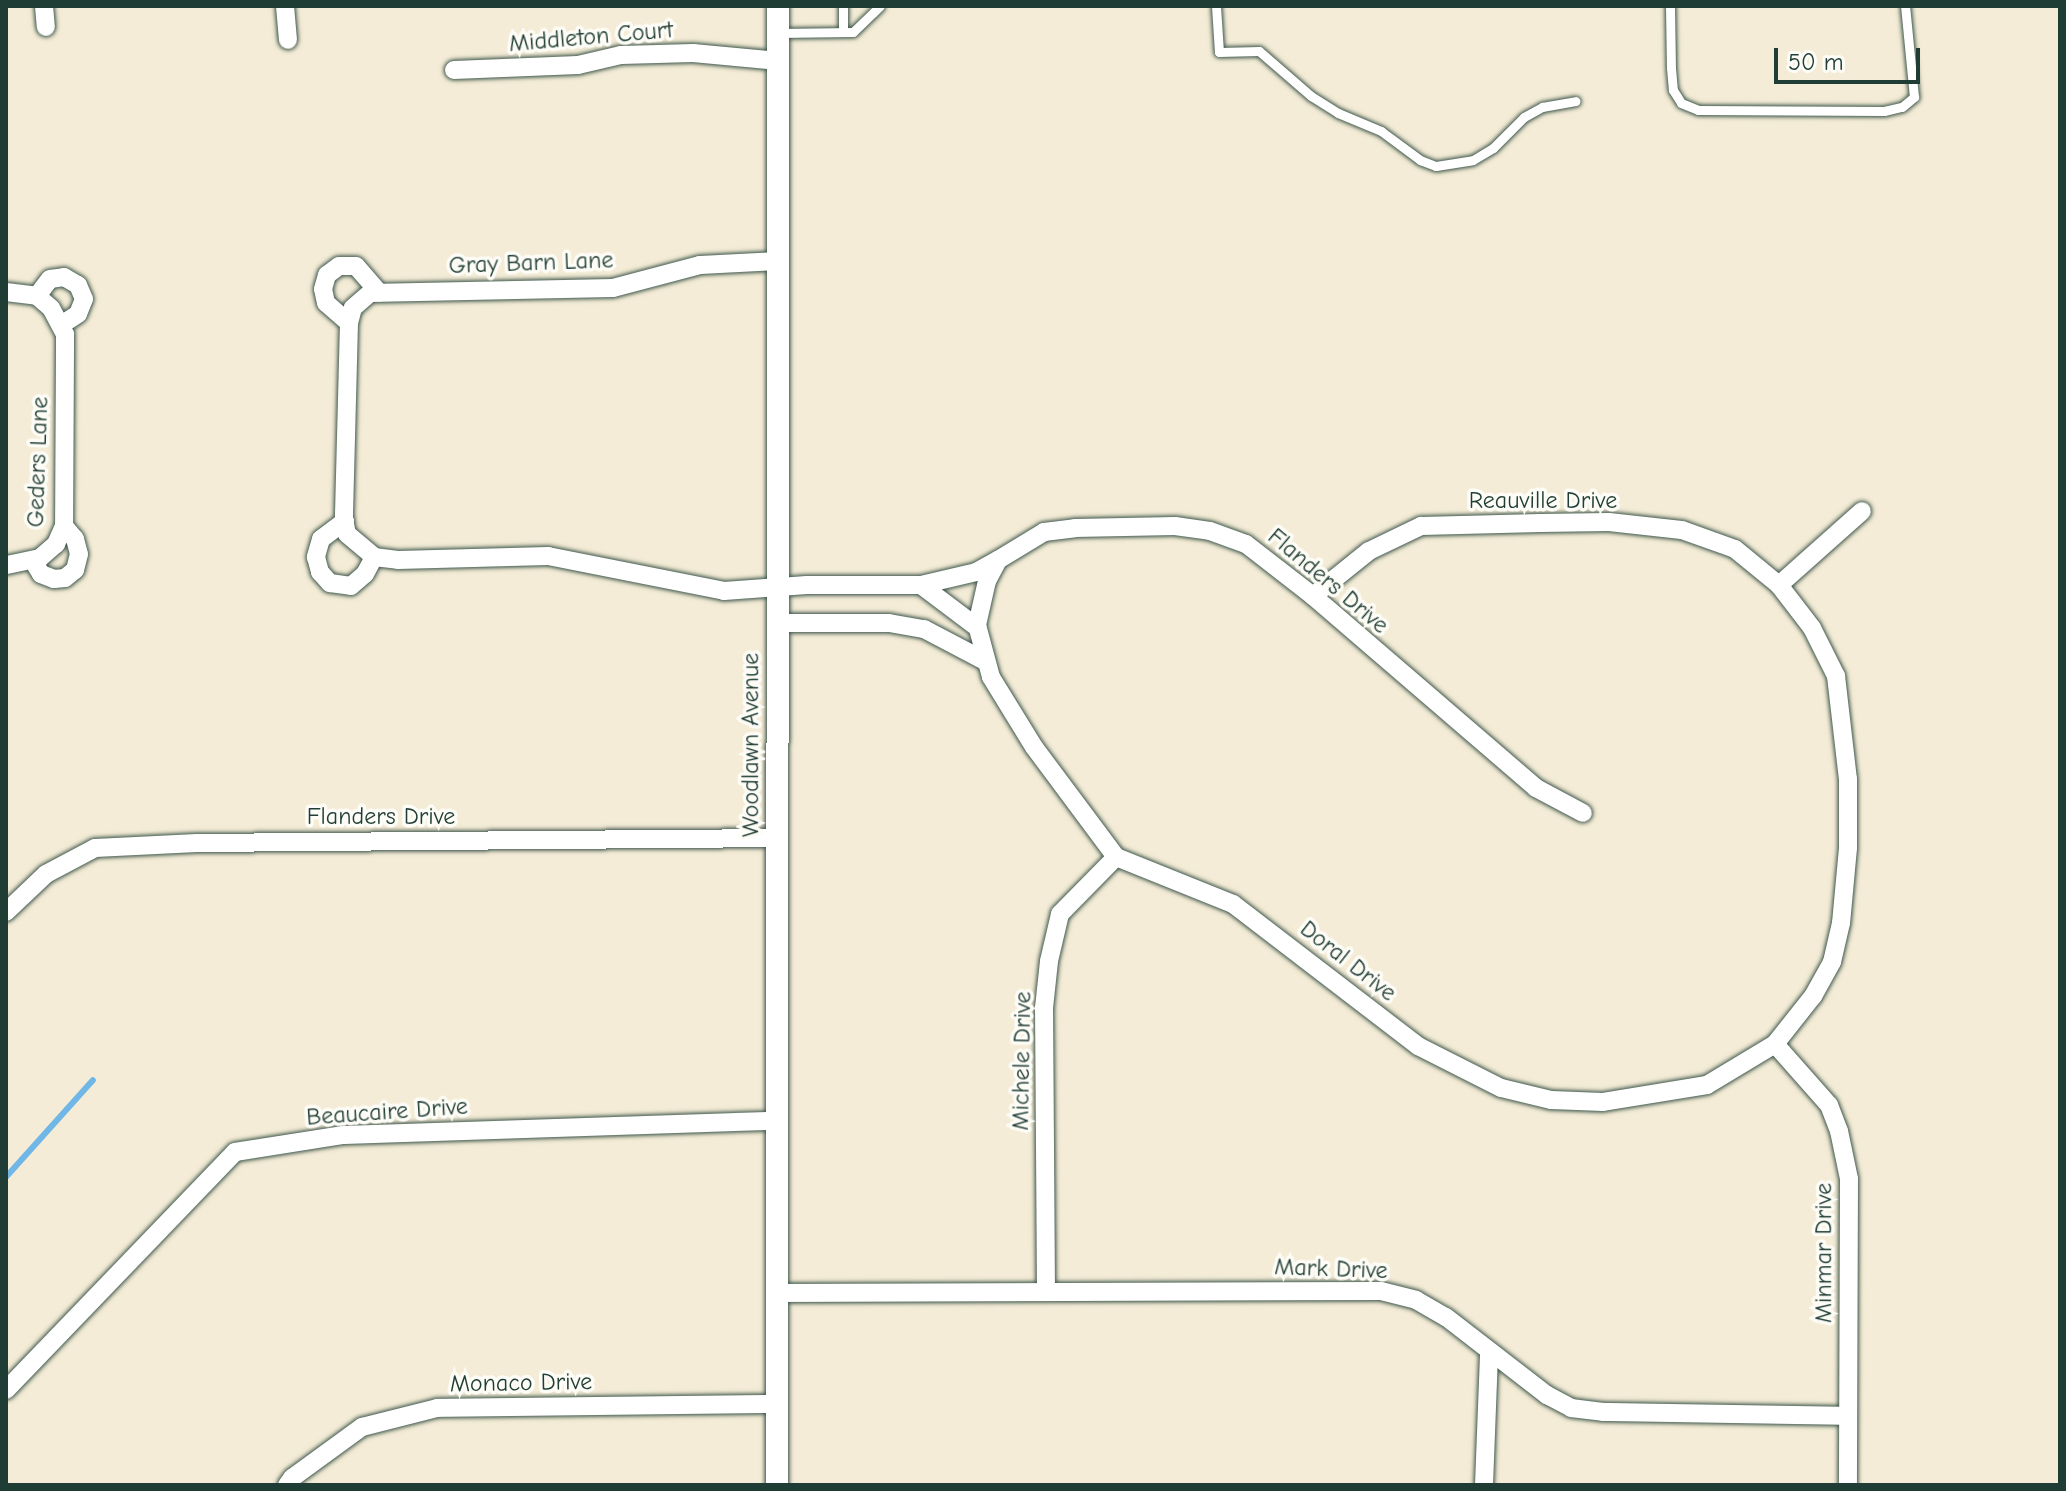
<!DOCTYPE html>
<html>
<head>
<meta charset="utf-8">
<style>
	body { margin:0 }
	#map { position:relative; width:2066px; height:1491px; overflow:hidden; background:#f4ecd6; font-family:"Comic Neue",sans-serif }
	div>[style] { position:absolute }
	.stream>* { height:6px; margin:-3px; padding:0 3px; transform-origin:3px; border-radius:3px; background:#70b6e7 }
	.roads { filter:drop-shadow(0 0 2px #3f574c) drop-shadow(0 0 2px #3f574c) }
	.service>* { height:9px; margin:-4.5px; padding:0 4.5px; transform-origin:4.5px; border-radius:4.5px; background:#fff }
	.minor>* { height:18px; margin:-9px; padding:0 9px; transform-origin:9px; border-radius:9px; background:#fff }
	.tertiary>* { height:22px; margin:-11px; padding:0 11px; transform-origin:11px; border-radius:11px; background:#fff }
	span { translate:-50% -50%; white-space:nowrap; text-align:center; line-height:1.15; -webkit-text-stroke:7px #fdfcf7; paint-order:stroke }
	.street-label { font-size:24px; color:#1f3d34 }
	.frame { position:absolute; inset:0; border:8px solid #1f3d34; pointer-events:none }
	.scale { position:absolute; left:1774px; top:48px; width:146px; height:36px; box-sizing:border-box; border:4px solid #1f3d34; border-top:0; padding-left:10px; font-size:24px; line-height:28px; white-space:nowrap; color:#1f3d34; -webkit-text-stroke:6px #fdfcf7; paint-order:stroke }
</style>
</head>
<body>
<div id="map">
	<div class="stream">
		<div style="left:6px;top:1177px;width:130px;rotate:-48.1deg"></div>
	</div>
	<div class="roads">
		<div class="service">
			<div style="left:1216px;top:6px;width:46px;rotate:86.3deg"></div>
			<div style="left:1219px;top:52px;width:40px;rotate:-1.4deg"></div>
			<div style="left:1259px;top:51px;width:69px;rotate:40.9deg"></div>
			<div style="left:1311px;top:96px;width:32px;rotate:32deg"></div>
			<div style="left:1338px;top:113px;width:47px;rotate:22.7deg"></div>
			<div style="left:1381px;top:131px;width:49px;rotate:36.6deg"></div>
			<div style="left:1420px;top:160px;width:17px;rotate:21deg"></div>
			<div style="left:1436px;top:166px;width:37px;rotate:-9deg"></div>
			<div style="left:1473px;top:160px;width:23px;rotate:-31deg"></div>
			<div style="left:1493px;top:148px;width:44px;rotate:-45deg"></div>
			<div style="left:1524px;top:117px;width:21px;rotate:-29deg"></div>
			<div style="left:1542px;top:107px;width:34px;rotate:-10deg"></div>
			<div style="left:1670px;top:6px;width:62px;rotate:89.1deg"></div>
			<div style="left:1671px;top:68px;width:22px;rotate:85deg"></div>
			<div style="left:1673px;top:90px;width:15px;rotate:58deg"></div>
			<div style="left:1681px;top:103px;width:18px;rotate:22deg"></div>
			<div style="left:1698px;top:110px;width:186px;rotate:0.3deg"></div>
			<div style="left:1884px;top:111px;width:18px;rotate:-13deg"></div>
			<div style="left:1902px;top:107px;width:16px;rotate:-40deg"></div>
			<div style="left:1914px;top:97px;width:91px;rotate:-95.6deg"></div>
			<div style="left:843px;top:32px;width:26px;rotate:-90deg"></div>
			<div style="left:778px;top:33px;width:75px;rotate:-0.8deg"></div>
			<div style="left:853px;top:32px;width:37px;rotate:-44deg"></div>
		</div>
		<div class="minor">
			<div style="left:44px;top:6px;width:21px;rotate:85deg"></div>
			<div style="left:285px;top:6px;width:34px;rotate:85deg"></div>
			<div style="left:454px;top:70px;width:124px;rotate:-2.3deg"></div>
			<div style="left:578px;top:65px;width:44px;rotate:-13.1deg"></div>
			<div style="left:621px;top:55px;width:72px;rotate:-1.6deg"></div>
			<div style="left:693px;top:53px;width:86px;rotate:5.3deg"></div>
			<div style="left:778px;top:261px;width:78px;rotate:177.1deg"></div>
			<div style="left:700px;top:265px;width:90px;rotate:165.2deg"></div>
			<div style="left:613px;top:288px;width:243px;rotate:178.8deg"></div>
			<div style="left:370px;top:293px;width:23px;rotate:139deg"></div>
			<div style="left:353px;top:308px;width:16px;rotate:105deg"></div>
			<div style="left:349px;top:323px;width:196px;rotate:91.5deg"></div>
			<div style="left:344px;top:519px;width:15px;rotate:79deg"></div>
			<div style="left:347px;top:534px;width:35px;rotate:40deg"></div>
			<div style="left:374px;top:557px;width:24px;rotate:7deg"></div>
			<div style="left:398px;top:560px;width:150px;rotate:-1.5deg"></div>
			<div style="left:548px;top:556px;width:179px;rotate:11.2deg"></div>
			<div style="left:724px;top:591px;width:83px;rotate:-4.1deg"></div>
			<div style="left:807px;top:585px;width:114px"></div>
			<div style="left:921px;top:585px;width:57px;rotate:-13.3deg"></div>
			<div style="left:976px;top:572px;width:25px;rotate:-29deg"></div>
			<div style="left:6px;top:292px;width:31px;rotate:7deg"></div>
			<div style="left:37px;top:296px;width:18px;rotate:41deg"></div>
			<div style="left:51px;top:308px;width:30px;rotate:62deg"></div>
			<div style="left:65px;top:334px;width:14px;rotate:90deg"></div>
			<div style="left:65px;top:348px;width:178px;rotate:90.3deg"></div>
			<div style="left:64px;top:526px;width:20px;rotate:114deg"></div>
			<div style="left:56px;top:544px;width:21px;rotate:139deg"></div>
			<div style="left:40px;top:558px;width:35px;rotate:168deg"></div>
			<div style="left:37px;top:296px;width:21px;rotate:-53deg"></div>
			<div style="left:50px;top:279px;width:14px;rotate:-8deg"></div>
			<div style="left:64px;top:277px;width:16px;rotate:30deg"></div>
			<div style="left:78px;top:285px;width:15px;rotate:67deg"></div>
			<div style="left:84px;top:299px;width:16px;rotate:112deg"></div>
			<div style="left:78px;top:314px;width:20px;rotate:147deg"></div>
			<div style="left:349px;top:323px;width:30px;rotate:-139deg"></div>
			<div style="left:326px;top:303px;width:14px;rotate:-102deg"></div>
			<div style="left:323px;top:289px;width:15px;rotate:-74deg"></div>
			<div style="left:327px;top:275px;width:15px;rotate:-37deg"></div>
			<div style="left:339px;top:266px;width:17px"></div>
			<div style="left:356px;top:266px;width:35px;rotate:49deg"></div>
			<div style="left:345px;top:521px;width:30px;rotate:143deg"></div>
			<div style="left:321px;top:539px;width:19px;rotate:106deg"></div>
			<div style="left:316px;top:557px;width:16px;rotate:75deg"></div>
			<div style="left:320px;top:572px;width:15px;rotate:48deg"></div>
			<div style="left:330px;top:583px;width:21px;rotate:8deg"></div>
			<div style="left:351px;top:586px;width:18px;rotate:-41deg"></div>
			<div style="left:365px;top:574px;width:19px;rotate:-62deg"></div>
			<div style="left:33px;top:561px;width:15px;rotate:58deg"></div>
			<div style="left:41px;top:574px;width:14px;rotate:21deg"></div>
			<div style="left:54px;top:579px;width:11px;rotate:-5deg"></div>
			<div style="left:65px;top:578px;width:13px;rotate:-39deg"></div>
			<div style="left:75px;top:570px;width:16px;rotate:-76deg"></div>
			<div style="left:79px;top:554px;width:16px;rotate:-105deg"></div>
			<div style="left:75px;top:539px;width:17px;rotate:-130deg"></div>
			<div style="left:921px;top:585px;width:71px;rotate:37deg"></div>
			<div style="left:1779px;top:585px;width:111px;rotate:-41.7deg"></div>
			<div style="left:1313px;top:596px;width:72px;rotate:-38.8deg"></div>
			<div style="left:1369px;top:551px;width:58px;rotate:-25.7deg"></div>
			<div style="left:1421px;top:526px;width:119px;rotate:-1.4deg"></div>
			<div style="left:1540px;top:523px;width:69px;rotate:-0.8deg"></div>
			<div style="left:1609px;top:522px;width:73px;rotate:6.3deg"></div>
			<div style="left:1682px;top:530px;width:56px;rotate:19.7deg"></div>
			<div style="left:1735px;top:549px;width:57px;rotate:39.3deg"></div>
			<div style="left:1779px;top:585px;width:54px;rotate:52.5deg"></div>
			<div style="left:1812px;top:628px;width:54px;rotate:63.4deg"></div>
			<div style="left:1836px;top:676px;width:104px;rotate:83.4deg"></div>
			<div style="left:1848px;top:779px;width:69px;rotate:90deg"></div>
			<div style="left:1848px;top:848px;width:75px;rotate:95.3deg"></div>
			<div style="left:1841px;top:923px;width:40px;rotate:103deg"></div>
			<div style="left:1832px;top:962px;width:39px;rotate:119deg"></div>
			<div style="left:1813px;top:996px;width:61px;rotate:128.4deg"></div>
			<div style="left:1775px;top:1044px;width:79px;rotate:148.9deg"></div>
			<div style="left:1707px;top:1085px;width:105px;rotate:170.7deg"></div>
			<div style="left:1603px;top:1102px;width:52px;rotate:-177.8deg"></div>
			<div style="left:1551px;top:1100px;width:51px;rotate:-166.5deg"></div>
			<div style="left:1501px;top:1088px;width:93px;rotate:-153.2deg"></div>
			<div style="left:1418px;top:1046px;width:233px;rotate:-142.5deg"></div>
			<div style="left:1233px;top:904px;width:126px;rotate:-158.1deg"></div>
			<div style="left:1116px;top:857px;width:137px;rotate:-126.7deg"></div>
			<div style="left:1034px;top:747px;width:82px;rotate:-121.6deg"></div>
			<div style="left:991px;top:677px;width:54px;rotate:-105.1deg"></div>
			<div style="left:977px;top:625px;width:45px;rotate:-77.2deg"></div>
			<div style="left:987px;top:581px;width:24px;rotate:-62deg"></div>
			<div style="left:998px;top:560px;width:54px;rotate:-31.3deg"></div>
			<div style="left:1044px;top:532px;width:31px;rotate:-7deg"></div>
			<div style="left:1075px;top:528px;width:100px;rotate:-1.1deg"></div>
			<div style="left:1175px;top:526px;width:35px;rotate:8deg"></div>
			<div style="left:1210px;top:531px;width:38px;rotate:20deg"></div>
			<div style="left:1246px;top:544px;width:85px;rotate:37.8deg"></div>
			<div style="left:1313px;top:596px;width:294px;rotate:40.7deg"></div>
			<div style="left:1536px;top:788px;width:53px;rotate:28deg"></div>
			<div style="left:777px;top:623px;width:112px"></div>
			<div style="left:889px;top:623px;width:36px;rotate:10deg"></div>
			<div style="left:924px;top:629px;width:69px;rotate:27.7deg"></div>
			<div style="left:6px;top:912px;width:55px;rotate:-43.5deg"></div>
			<div style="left:46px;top:874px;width:55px;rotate:-28deg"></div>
			<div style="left:95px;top:848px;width:102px;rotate:-2.8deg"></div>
			<div style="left:197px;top:843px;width:580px;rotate:-0.49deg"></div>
			<div style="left:1775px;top:1044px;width:81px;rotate:48.5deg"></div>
			<div style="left:1829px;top:1105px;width:28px;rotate:69deg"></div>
			<div style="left:1839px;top:1131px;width:49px;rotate:78.2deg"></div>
			<div style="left:1849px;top:1179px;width:306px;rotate:90.2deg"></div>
			<div style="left:1046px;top:1291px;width:283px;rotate:-90.4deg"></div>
			<div style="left:1044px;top:1008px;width:47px;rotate:-83.9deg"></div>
			<div style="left:1049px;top:961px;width:48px;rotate:-76.8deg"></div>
			<div style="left:1060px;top:914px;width:80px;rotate:-45.5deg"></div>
			<div style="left:777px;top:1293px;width:604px;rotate:-0.19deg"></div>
			<div style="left:1381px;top:1291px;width:36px;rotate:14deg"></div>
			<div style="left:1416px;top:1300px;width:34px;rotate:30deg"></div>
			<div style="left:1446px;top:1317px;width:128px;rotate:37.7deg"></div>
			<div style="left:1547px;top:1395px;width:27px;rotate:28deg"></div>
			<div style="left:1571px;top:1408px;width:32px;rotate:7deg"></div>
			<div style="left:1603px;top:1412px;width:245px;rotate:0.9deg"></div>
			<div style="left:6px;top:1390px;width:330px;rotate:-46.1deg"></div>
			<div style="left:235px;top:1152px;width:110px;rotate:-8.9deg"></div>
			<div style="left:344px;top:1135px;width:432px;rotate:-1.9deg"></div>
			<div style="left:287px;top:1485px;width:9px;rotate:-54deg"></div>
			<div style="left:292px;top:1478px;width:87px;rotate:-36.1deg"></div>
			<div style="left:362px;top:1427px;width:77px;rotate:-14.2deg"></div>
			<div style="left:437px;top:1408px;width:340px;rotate:-0.7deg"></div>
			<div style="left:1484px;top:1485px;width:133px;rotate:-87.8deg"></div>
		</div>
		<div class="tertiary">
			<div style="left:777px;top:1485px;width:1479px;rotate:-89.96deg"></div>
		</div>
	</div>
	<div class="street-label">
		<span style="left:591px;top:37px;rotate:-5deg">Middleton Court</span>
		<span style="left:531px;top:263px;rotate:-2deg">Gray Barn Lane</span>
		<span style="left:38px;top:462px;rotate:-88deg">Geders Lane</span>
		<span style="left:1543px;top:501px">Reauville Drive</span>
		<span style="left:1328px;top:581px;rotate:40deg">Flanders Drive</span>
		<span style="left:751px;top:745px;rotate:-90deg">Woodlawn Avenue</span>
		<span style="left:381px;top:817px">Flanders Drive</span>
		<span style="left:1348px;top:961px;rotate:38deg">Doral Drive</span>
		<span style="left:1022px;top:1061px;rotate:-89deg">Michele Drive</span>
		<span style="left:387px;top:1112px;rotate:-4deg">Beaucaire Drive</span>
		<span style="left:1824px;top:1253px;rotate:-90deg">Minmar Drive</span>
		<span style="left:1331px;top:1269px;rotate:2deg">Mark Drive</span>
		<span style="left:521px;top:1383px;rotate:-1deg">Monaco Drive</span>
	</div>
	<div class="frame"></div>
	<div class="scale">50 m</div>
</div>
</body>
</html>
